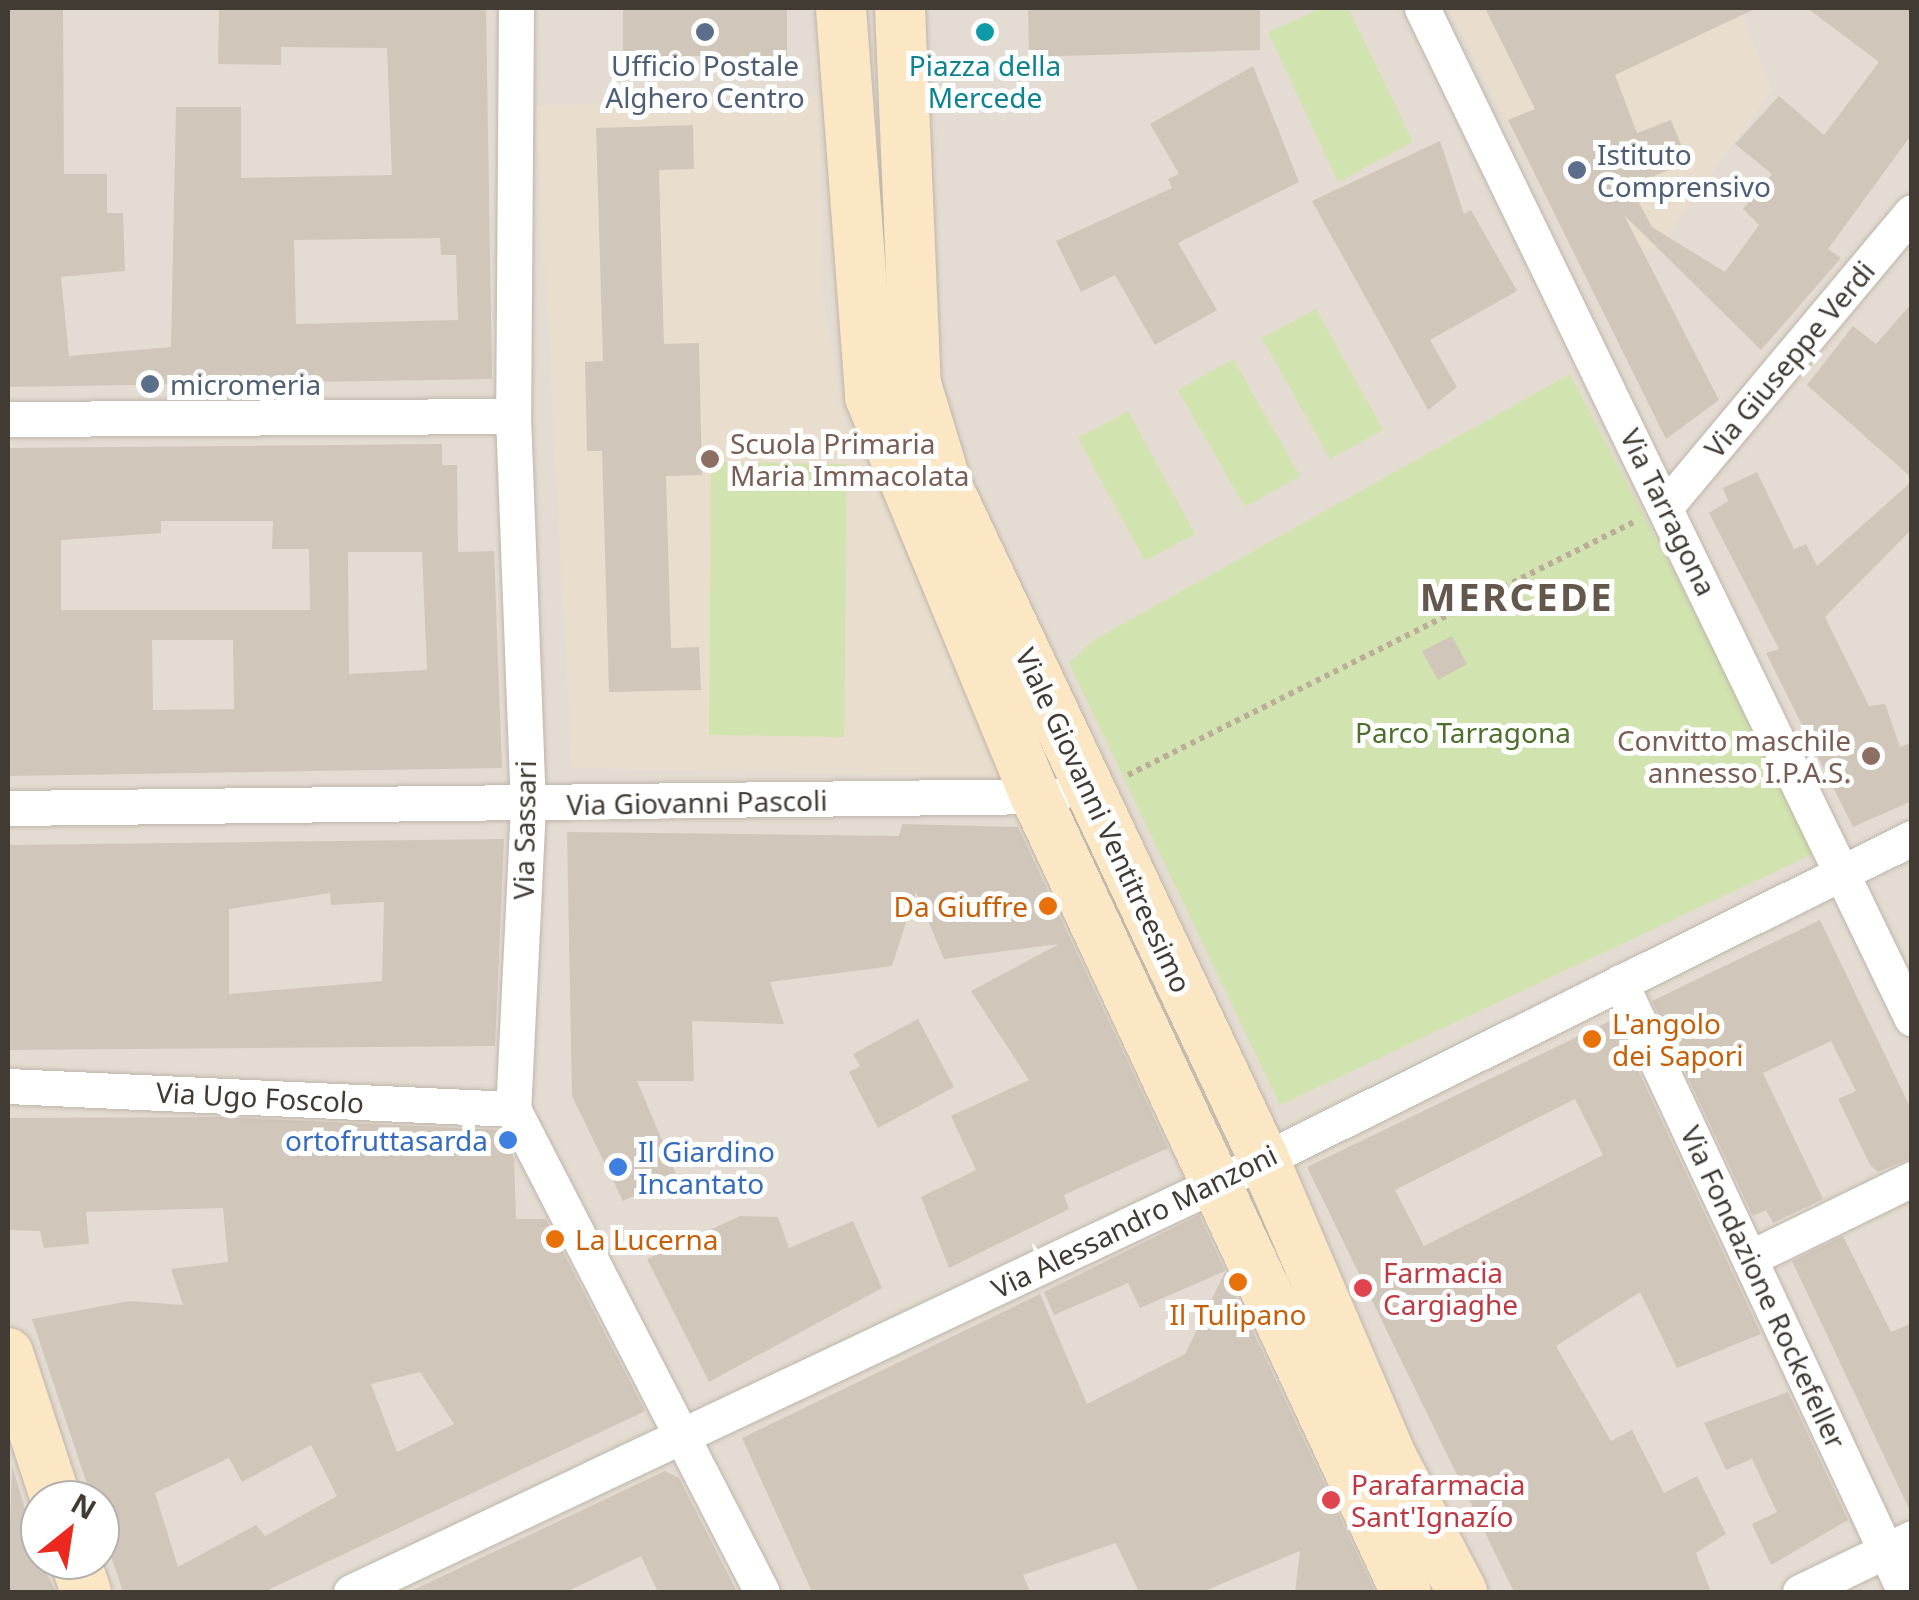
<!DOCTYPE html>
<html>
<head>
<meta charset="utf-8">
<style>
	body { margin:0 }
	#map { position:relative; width:1919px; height:1600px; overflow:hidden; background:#f1ebe4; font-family:"Noto Sans",sans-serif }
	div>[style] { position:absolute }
	.residential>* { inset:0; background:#e4dcd2 }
	.education>* { inset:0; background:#e9dece }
	.green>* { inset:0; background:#d1e3ae }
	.building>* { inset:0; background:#d1c6ba }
	.path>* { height:6px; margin-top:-3px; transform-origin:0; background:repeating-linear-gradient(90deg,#bcac99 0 5px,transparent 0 10px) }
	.roads { filter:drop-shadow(0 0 2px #beb5aa) drop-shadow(0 0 2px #beb5aa) }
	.street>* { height:35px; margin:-17.5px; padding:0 17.5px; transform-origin:17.5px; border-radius:17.5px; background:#fff }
	.secondary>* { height:50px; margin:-25px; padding:0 25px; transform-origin:25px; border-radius:25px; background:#fbe7c3 }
	.dots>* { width:28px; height:28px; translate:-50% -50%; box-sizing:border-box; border:5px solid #fff; border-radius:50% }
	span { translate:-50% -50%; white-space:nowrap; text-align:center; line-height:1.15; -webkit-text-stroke:10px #fff; paint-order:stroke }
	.service-label { font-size:28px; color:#4e5e75 }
	.left { translate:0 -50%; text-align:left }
	.culture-label { font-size:28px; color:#0d838f }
	.street-label { font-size:28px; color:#423b34 }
	.education-label { font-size:28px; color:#785e54 }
	.right { translate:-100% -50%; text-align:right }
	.park-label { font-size:28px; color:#4d6f2c }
	.food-label { font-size:28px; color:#c56008 }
	.shop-label { font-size:28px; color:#366cbe }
	.health-label { font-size:28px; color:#be3a42 }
	.district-label { font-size:38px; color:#64584c; font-weight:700; letter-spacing:2.5px }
	.frame { position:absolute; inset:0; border:10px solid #423b34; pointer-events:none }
	.north { position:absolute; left:20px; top:1480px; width:100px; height:100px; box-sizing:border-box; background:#fff; border:2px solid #b3b1ae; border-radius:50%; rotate:30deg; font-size:28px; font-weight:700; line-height:40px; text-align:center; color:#423b34 }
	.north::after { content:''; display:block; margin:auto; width:35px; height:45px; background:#ec281f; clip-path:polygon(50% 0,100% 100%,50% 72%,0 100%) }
</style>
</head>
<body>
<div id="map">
	<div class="residential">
		<div style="clip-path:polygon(evenodd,8px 8px,1911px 8px,1911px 1592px,8px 1592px,8px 8px,40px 1500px,100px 1500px,100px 1560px,40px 1560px,40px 1500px)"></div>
	</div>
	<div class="education">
		<div style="clip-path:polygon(1448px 8px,1740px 8px,1772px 90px,1661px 244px,1588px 279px)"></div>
		<div style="clip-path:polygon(819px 96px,822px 290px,844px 419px,1007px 777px,572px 768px,536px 106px)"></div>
	</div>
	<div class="green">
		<div style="clip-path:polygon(1322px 8px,1348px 8px,1413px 142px,1338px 182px,1268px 32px)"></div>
		<div style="clip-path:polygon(1316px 309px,1383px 430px,1330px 459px,1262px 338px)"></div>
		<div style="clip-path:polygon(1233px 359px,1300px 476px,1245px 507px,1178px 390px)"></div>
		<div style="clip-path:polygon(1570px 374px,1819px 851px,1280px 1105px,1069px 663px,1094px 640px)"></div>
		<div style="clip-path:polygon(1128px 411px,1195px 534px,1145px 561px,1078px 438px)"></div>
		<div style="clip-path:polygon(711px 462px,847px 464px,844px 737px,709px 735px)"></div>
	</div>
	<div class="building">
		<div style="clip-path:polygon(evenodd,8px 8px,63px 8px,64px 174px,107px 174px,107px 213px,123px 213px,125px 271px,61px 277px,69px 356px,171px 347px,176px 107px,241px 107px,241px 178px,392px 175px,387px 48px,281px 47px,281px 65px,218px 64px,219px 8px,486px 8px,492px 379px,8px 387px,8px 8px,440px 238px,441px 255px,456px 255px,458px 320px,296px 324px,294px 240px,440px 238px)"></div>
		<div style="clip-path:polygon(623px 8px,787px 8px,787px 56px,623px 56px)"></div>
		<div style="clip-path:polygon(1028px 8px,1260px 8px,1260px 50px,1029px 57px)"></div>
		<div style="clip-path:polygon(1485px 8px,1757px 8px,1615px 75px,1637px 133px,1671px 120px,1688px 162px,1630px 186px,1652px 227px,1725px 272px,1759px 225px,1743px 209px,1772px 174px,1735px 144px,1779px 96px,1824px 135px,1879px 62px,1807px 8px,1912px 8px,1912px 134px,1828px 249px,1841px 258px,1761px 350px,1624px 215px,1719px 400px,1666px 439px,1508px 120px,1535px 109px)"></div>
		<div style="clip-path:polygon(1253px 66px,1299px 182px,1178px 243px,1217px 310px,1155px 345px,1115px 275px,1081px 292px,1056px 241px,1172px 188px,1168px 179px,1179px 174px,1150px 124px)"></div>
		<div style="clip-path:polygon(693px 125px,694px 169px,659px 170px,664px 344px,699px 343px,702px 475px,666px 476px,671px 648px,699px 647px,701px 690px,609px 692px,602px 451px,587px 451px,585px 362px,603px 361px,596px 128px)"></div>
		<div style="clip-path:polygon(1440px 141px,1464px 214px,1471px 210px,1517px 291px,1430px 340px,1457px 387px,1428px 410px,1312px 201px)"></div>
		<div style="clip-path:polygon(1912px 303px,1912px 478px,1807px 385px,1853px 326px,1876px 344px)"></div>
		<div style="clip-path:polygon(evenodd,442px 444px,442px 465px,457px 465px,458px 552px,494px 551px,502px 768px,9px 776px,8px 448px,442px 444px,161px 521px,273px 521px,272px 549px,309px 549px,310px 610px,61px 610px,61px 540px,161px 533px,161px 521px,442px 444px,348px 552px,422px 552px,427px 670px,349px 674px,348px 552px,442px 444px,152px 640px,233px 640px,234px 709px,153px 710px,152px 640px)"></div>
		<div style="clip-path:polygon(1757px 472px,1794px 549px,1806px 544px,1817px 566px,1912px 481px,1912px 529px,1825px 617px,1869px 706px,1885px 704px,1900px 747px,1912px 742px,1912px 801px,1853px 827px,1766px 653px,1779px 649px,1709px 513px,1728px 501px,1723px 488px)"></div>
		<div style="clip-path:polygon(1452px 636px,1467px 664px,1438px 680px,1422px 651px)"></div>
		<div style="clip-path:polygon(902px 824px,1018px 827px,1168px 1148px,1064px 1195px,1069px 1209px,949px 1268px,921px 1197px,976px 1170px,951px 1116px,1029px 1080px,971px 991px,1059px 944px,944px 959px,916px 892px,892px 966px,770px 982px,784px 1024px,692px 1021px,694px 1081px,637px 1081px,677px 1176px,623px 1201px,572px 1096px,567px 832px,899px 836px)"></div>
		<div style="clip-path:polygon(evenodd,504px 839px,495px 1046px,8px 1050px,8px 845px,504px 839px,330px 893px,331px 905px,384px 902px,382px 981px,229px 994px,229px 909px,330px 893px)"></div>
		<div style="clip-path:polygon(1820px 920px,1912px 1111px,1912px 1158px,1878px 1172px,1870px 1165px,1838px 1099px,1856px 1091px,1831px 1041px,1763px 1073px,1823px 1199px,1773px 1223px,1766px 1210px,1753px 1216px,1652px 1001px)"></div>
		<div style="clip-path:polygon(918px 1019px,954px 1087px,878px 1128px,849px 1072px,860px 1066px,853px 1054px)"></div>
		<div style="clip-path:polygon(evenodd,1614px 1019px,1761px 1334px,1677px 1368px,1640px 1292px,1556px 1346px,1611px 1441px,1632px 1430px,1664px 1493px,1697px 1476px,1726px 1534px,1696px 1553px,1711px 1592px,1514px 1592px,1307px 1167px,1614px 1019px,1575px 1099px,1603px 1155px,1424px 1246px,1395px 1190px,1575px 1099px)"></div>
		<div style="clip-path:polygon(evenodd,224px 1117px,500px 1130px,514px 1158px,516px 1219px,546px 1219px,645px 1411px,264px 1592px,123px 1592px,32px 1319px,130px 1301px,183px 1305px,171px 1269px,228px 1262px,223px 1208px,86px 1212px,89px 1244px,44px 1248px,40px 1231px,9px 1230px,8px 1118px,224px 1117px,420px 1372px,454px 1424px,397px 1452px,371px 1384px,420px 1372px,224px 1117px,311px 1445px,337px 1496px,265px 1536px,256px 1525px,178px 1567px,155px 1493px,229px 1458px,242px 1482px,311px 1445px)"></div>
		<div style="clip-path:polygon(1199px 1215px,1225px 1271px,1140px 1308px,1128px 1283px,1054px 1315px,1044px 1292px)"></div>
		<div style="clip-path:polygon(740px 1216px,778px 1217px,789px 1248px,853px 1221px,882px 1288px,709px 1382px,647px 1259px)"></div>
		<div style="clip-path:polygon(1843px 1236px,1891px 1332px,1912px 1323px,1912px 1515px,1792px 1261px)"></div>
		<div style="clip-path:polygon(1225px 1272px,1375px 1592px,1295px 1592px,1300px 1551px,1202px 1592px,1139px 1592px,1116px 1543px,1023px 1575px,1030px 1592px,812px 1592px,742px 1438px,1040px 1294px,1087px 1404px,1185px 1354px)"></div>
		<div style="clip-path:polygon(1788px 1392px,1848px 1520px,1771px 1565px,1752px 1524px,1777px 1512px,1752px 1459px,1726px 1470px,1704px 1423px)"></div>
		<div style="clip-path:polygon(12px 1465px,40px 1560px,56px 1592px,8px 1592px)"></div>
		<div style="clip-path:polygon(665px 1471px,679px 1478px,737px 1592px,658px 1592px,641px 1556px,566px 1592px,409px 1592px)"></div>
	</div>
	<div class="path">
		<div style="left:1128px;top:775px;width:568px;rotate:-26.57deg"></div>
	</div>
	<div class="roads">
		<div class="street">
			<div style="left:516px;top:8px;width:408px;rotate:90.4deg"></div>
			<div style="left:513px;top:416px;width:390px;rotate:87.8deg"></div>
			<div style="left:528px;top:806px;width:303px;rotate:92.8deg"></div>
			<div style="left:513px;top:1109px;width:543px;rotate:62.73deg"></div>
			<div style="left:1422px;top:8px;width:1123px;rotate:64.14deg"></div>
			<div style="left:8px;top:419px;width:505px;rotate:-0.34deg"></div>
			<div style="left:1666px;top:506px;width:383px;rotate:-50.1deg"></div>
			<div style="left:8px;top:808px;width:1048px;rotate:-0.66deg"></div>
			<div style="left:1620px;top:982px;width:673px;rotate:64.96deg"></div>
			<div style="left:8px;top:1086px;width:506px;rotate:2.61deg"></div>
			<div style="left:1752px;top:1257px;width:178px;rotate:-26deg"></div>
			<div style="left:351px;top:1592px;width:953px;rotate:-25.27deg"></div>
			<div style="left:1213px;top:1185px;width:780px;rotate:-26.4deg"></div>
			<div style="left:1800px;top:1592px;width:124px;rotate:-25.7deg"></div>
		</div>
		<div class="secondary">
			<div style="left:841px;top:8px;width:390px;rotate:85.7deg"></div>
			<div style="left:870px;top:397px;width:431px;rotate:67.5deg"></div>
			<div style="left:1035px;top:795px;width:879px;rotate:65.04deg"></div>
			<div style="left:900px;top:8px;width:376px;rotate:87.6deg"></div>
			<div style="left:916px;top:384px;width:107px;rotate:73.1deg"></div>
			<div style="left:947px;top:486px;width:742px;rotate:64.78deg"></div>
			<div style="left:1263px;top:1157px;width:323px;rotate:66.8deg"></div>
			<div style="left:1390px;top:1454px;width:156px;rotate:62.4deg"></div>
			<div style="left:8px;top:1353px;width:155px;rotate:71.9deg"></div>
			<div style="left:75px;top:1560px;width:34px;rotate:71deg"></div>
		</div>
	</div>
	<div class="dots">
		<div style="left:705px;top:32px;background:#5c6f8a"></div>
		<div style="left:985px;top:32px;background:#0f9aa8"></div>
		<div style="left:1577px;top:170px;background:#5c6f8a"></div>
		<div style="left:150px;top:384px;background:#5c6f8a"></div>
		<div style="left:710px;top:459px;background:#8d6e63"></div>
		<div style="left:1871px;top:756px;background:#8d6e63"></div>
		<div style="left:1048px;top:906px;background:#e8710a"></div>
		<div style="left:1592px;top:1039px;background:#e8710a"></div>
		<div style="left:508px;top:1140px;background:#3f7fe0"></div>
		<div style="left:618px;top:1167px;background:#3f7fe0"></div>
		<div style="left:555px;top:1239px;background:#e8710a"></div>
		<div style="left:1238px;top:1282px;background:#e8710a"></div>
		<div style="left:1363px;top:1288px;background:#e0444e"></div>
		<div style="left:1331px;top:1500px;background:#e0444e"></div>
	</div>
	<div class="service-label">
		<span style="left:705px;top:81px">Ufficio Postale<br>Alghero Centro</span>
		<span class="left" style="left:1597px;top:170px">Istituto<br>Comprensivo</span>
		<span class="left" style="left:170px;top:384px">micromeria</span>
	</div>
	<div class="culture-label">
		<span style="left:985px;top:81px">Piazza della<br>Mercede</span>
	</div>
	<div class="street-label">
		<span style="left:1789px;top:359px;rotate:-50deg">Via Giuseppe Verdi</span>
		<span style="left:1669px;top:512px;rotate:64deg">Via Tarragona</span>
		<span style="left:697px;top:802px;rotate:-1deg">Via Giovanni Pascoli</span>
		<span style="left:1104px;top:820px;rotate:65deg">Viale Giovanni Ventitreesimo</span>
		<span style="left:524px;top:830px;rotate:-89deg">Via Sassari</span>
		<span style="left:260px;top:1097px;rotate:3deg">Via Ugo Foscolo</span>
		<span style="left:1134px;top:1221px;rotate:-26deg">Via Alessandro Manzoni</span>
		<span style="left:1764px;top:1287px;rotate:65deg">Via Fondazione Rockefeller</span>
	</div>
	<div class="education-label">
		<span class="left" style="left:730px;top:459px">Scuola Primaria<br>Maria Immacolata</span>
		<span class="right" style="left:1851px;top:756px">Convitto maschile<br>annesso I.P.A.S.</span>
	</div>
	<div class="park-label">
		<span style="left:1463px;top:732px">Parco Tarragona</span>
	</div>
	<div class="food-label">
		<span class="right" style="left:1028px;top:906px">Da Giuffre</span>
		<span class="left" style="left:1612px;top:1039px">L'angolo<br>dei Sapori</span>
		<span class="left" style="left:575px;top:1239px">La Lucerna</span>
		<span style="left:1238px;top:1314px">Il Tulipano</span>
	</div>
	<div class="shop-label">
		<span class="right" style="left:488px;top:1140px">ortofruttasarda</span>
		<span class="left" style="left:638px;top:1167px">Il Giardino<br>Incantato</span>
	</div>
	<div class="health-label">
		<span class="left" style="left:1383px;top:1288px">Farmacia<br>Cargiaghe</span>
		<span class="left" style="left:1351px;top:1500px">Parafarmacia<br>Sant'Ignazío</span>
	</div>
	<div class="district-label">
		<span style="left:1517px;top:597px">MERCEDE</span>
	</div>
	<div class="frame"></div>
	<div class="north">N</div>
</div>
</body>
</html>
